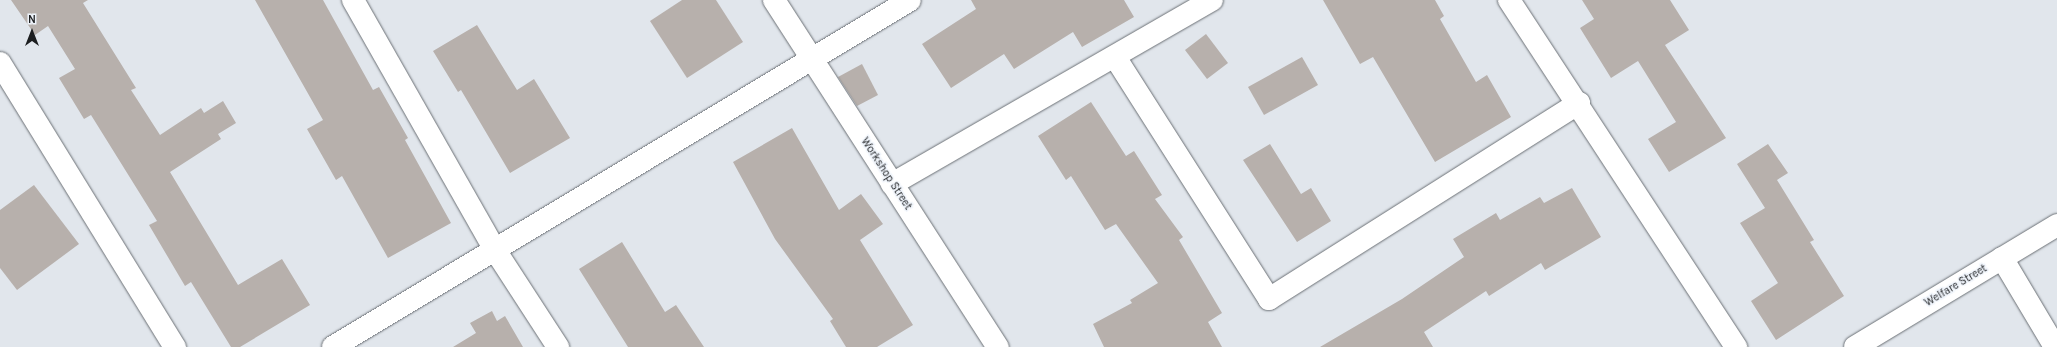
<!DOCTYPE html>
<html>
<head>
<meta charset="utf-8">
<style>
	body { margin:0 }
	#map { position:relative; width:2057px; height:347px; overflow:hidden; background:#e1e6ec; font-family:Karla,sans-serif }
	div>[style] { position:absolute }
	.building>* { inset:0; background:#b7b0ac }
	.roads { filter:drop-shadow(0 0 1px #6b7075) drop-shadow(0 0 1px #6b7075) }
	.street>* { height:22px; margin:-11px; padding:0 11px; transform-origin:11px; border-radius:11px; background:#fff }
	span { translate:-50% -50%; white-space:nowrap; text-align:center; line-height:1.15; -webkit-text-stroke:3px #eef3fa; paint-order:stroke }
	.street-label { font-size:11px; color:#1c1e20 }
	.north { position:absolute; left:12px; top:12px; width:40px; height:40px; -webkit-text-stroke:3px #eef3fa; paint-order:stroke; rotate:0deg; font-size:11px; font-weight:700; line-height:16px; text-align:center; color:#1c1e20 }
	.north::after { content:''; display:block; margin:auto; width:14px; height:18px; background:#1c1e20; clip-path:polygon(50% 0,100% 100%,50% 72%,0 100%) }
</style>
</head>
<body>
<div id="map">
	<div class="building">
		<div style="clip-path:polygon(11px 0,88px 0,83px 3px,136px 88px,131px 90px,160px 135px,201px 108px,204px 113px,223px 101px,236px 123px,218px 134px,221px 139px,170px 172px,238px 285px,282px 259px,310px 305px,240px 347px,231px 347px,191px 282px,185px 286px,149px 225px,157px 221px,91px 115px,84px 119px,59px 78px,75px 69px,48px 26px,35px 35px)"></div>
		<div style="clip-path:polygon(255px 0,323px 0,373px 90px,379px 87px,408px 138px,405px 140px,451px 223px,388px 258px,342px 176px,336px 180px,307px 129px,323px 120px)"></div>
		<div style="clip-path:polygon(682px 0,716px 0,743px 42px,687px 78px,650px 21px)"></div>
		<div style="clip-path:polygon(971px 0,1124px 0,1134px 17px,1082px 47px,1073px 32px,1014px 69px,1004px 54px,951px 88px,922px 44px,976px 9px)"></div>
		<div style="clip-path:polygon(1323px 0,1435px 0,1444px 16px,1440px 19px,1476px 82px,1487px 75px,1511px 117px,1435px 162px,1373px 57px,1360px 64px)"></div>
		<div style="clip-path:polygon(1582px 0,1670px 0,1689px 30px,1665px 45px,1726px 138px,1669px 172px,1648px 139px,1676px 122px,1638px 61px,1611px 78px,1580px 28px,1594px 19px)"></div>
		<div style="clip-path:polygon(477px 25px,517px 90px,534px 79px,570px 138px,510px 173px,461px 90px,458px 92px,433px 51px)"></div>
		<div style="clip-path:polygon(1206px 34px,1228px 63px,1207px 79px,1185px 50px)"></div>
		<div style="clip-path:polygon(1302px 57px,1318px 85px,1264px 115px,1248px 87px)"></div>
		<div style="clip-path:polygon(862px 64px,878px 95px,857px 106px,838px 77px)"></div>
		<div style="clip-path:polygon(1091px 102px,1126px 156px,1134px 151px,1162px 195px,1155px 199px,1183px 237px,1179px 240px,1222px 313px,1208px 322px,1222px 347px,1104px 347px,1093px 324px,1132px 303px,1130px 300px,1158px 283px,1116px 224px,1105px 230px,1071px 176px,1066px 180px,1038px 136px)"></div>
		<div style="clip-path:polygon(792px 128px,839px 210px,861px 194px,883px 224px,860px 240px,913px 325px,877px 347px,846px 347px,830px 321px,833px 319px,775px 239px,733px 162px)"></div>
		<div style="clip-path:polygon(1270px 144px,1301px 194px,1311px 188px,1331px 221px,1297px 242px,1243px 160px)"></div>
		<div style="clip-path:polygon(1768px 144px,1788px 173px,1777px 180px,1814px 240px,1810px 242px,1844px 296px,1776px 340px,1751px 301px,1778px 283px,1740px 223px,1765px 208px,1737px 164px)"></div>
		<div style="clip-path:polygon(34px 185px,79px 244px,17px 290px,0 268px,0 210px)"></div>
		<div style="clip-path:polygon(1572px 188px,1601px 237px,1545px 270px,1541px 263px,1489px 296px,1486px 291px,1424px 332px,1433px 347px,1320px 347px,1402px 299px,1464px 257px,1453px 239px,1496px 213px,1500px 220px,1540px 197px,1544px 203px)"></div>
		<div style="clip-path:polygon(622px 242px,665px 312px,676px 305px,704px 347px,628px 347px,579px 269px)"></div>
		<div style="clip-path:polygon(492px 311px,497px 321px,505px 316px,523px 347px,453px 347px,476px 333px,470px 323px)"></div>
	</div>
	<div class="roads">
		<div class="street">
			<div style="left:353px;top:0;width:288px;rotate:60.4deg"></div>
			<div style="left:495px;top:250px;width:116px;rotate:57deg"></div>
			<div style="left:774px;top:0;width:413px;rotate:57.2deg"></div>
			<div style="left:1509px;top:0;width:415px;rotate:56.8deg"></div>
			<div style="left:1115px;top:57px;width:287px;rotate:57.5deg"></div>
			<div style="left:1269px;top:299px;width:367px;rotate:-32.3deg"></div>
			<div style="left:0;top:63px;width:334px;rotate:58.4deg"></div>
			<div style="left:892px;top:184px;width:369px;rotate:-29.9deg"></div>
			<div style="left:2002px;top:258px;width:104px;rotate:59.2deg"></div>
			<div style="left:333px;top:347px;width:673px;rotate:-31.02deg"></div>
			<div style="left:1855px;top:347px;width:236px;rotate:-31.1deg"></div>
		</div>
	</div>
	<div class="street-label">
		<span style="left:886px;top:174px;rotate:57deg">Workshop Street</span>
		<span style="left:1956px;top:286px;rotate:-31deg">Welfare Street</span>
	</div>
	<div class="north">N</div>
</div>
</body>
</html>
